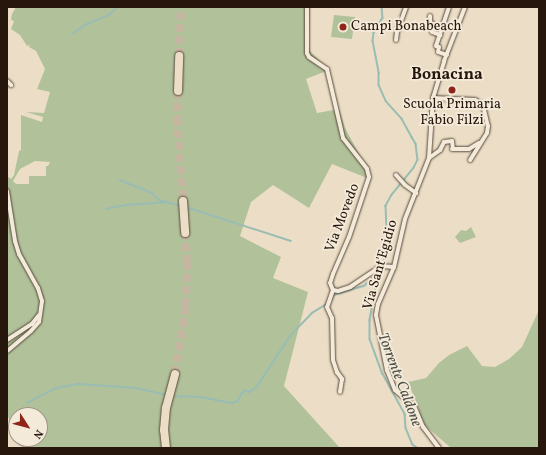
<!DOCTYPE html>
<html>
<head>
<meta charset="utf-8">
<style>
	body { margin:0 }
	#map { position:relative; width:546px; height:455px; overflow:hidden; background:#ecdec6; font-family:Vollkorn,serif }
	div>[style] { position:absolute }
	.green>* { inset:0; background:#b1c29b }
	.stream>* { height:1.5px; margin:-0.75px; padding:0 0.75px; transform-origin:0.75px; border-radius:0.75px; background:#99bcb3 }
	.highway-tunnel>* { height:8px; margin-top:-4px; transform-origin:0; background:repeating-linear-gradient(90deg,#c5b6a1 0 8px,transparent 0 12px) }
	.roads { filter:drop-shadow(0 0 1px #58483a) drop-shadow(0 0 1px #58483a) }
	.street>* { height:4px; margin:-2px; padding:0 2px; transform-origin:2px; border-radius:2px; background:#f3eada }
	.highway>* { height:8px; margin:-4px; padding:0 4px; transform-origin:4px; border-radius:4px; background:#ecdec6 }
	.dots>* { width:11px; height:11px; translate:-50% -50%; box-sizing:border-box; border:2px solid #f3eada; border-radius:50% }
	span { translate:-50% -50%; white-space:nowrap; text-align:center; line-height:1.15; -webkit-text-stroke:3.5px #f3eada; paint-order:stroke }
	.poi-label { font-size:14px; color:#27160b }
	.left { translate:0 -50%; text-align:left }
	.street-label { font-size:14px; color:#27160b }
	.water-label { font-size:15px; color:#4f5046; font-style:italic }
	.quarter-label { font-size:16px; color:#27160b; font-weight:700 }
	.frame { position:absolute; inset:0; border:8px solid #27160b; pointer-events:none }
	.north { position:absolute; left:8px; top:407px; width:40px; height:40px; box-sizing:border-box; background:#f3eada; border:1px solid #a19587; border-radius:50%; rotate:126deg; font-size:11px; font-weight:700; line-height:16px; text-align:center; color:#27160b }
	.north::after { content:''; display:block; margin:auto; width:14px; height:18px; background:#8f2418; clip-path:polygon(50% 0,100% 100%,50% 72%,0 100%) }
</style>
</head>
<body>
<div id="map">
	<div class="green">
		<div style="clip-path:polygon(evenodd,16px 7px,310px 7px,309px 38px,310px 51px,329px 70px,306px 79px,317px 113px,339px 109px,345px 128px,366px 167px,367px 178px,332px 164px,309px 208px,273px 185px,251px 202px,240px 236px,281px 257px,273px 278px,308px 292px,284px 386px,340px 448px,22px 447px,18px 439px,40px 439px,40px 415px,16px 415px,16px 436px,7px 414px,7px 176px,11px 179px,14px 175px,19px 151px,21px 150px,21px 115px,42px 122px,43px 117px,26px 112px,44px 113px,50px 92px,37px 89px,45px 69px,36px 51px,29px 47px,30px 45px,27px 46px,20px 35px,11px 29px,14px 21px,11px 20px,12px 14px,16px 7px,35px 161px,50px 162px,48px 166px,46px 166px,46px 176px,29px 176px,29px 184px,16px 184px,13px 181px,20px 169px,35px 161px)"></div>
		<div style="clip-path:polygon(334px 15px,355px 17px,352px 39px,331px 37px)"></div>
		<div style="clip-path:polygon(471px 227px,476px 237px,460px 243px,455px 237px,461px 230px,466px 231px)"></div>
		<div style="clip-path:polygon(539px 310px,539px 448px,451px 448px,421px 422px,418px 406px,408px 382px,426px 378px,439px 363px,449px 355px,467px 346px,482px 366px,495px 367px,509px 359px,522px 347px)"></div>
	</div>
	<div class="stream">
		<div style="left:382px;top:7px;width:11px;rotate:85deg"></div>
		<div style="left:383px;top:18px;width:17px;rotate:121deg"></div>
		<div style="left:374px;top:33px;width:8px;rotate:97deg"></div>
		<div style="left:373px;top:41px;width:33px;rotate:79deg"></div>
		<div style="left:379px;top:73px;width:12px;rotate:90deg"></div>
		<div style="left:379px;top:85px;width:17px;rotate:66deg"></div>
		<div style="left:386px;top:101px;width:24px;rotate:48deg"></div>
		<div style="left:402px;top:119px;width:21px;rotate:61deg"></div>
		<div style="left:412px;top:137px;width:8px;rotate:60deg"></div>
		<div style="left:416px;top:144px;width:16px;rotate:83deg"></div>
		<div style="left:418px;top:160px;width:9px;rotate:117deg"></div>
		<div style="left:414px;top:168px;width:35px;rotate:129deg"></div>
		<div style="left:392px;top:195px;width:13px;rotate:119deg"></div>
		<div style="left:386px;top:206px;width:46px;rotate:87.5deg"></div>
		<div style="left:388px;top:252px;width:26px;rotate:113deg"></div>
		<div style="left:378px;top:276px;width:45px;rotate:100.3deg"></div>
		<div style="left:370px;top:320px;width:19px;rotate:90deg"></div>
		<div style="left:370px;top:339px;width:37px;rotate:70deg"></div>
		<div style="left:383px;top:374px;width:46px;rotate:61.2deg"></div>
		<div style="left:405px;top:414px;width:14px;rotate:86deg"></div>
		<div style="left:406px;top:428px;width:18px;rotate:68deg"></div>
		<div style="left:413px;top:445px;width:6px;rotate:31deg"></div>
		<div style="left:72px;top:34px;width:18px;rotate:-34deg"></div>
		<div style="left:87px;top:24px;width:24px;rotate:-22deg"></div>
		<div style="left:109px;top:15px;width:12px;rotate:-42deg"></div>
		<div style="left:120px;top:180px;width:35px;rotate:22deg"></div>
		<div style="left:152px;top:193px;width:11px;rotate:41deg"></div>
		<div style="left:160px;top:200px;width:22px;rotate:16deg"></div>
		<div style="left:186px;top:207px;width:110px;rotate:17.9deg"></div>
		<div style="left:106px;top:209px;width:20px;rotate:-11deg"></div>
		<div style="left:126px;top:205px;width:39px;rotate:-4deg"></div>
		<div style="left:331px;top:300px;width:6px;rotate:-59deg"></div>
		<div style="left:334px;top:295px;width:31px;rotate:-17deg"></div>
		<div style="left:364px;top:286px;width:19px;rotate:-43deg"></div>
		<div style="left:172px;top:396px;width:29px;rotate:2deg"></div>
		<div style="left:201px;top:397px;width:32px;rotate:11deg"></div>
		<div style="left:232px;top:403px;width:6px;rotate:-18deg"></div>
		<div style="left:238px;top:401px;width:8px;rotate:-67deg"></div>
		<div style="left:241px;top:394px;width:6px;rotate:-39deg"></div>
		<div style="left:246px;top:390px;width:4px;rotate:34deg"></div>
		<div style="left:249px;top:392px;width:8px;rotate:-30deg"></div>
		<div style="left:256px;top:388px;width:62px;rotate:-56.8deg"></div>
		<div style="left:290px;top:336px;width:32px;rotate:-46deg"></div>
		<div style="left:312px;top:313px;width:17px;rotate:-31deg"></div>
		<div style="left:27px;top:403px;width:33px;rotate:-27deg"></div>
		<div style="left:56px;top:388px;width:22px;rotate:-10deg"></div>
		<div style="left:78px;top:384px;width:58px;rotate:3.9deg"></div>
		<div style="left:136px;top:388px;width:31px;rotate:13deg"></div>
	</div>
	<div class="highway-tunnel">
		<div style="left:179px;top:56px;width:49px;rotate:-87.7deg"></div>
		<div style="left:178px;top:91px;width:27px;rotate:92deg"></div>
		<div style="left:177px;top:118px;width:83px;rotate:85.9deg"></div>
		<div style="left:175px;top:374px;width:69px;rotate:-80.8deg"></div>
		<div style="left:186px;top:306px;width:43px;rotate:-88.7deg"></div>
		<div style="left:187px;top:263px;width:30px;rotate:-94deg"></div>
	</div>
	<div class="roads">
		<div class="street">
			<div style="left:307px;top:7px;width:46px;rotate:90deg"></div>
			<div style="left:307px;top:53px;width:4px;rotate:63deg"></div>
			<div style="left:309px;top:57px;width:22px;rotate:34deg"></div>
			<div style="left:327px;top:69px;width:71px;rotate:76.9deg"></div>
			<div style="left:343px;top:138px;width:39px;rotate:52deg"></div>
			<div style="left:367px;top:169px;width:8px;rotate:76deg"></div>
			<div style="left:369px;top:177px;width:63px;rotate:108.4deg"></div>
			<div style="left:349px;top:237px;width:40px;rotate:113.4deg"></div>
			<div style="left:333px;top:274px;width:9px;rotate:108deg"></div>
			<div style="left:330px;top:283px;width:8px;rotate:67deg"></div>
			<div style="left:430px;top:16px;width:7px;rotate:90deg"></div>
			<div style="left:430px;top:23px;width:3px;rotate:18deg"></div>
			<div style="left:433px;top:24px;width:8px;rotate:97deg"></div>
			<div style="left:432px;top:32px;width:9px;rotate:21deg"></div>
			<div style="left:396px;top:40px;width:8px;rotate:-83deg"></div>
			<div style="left:397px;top:32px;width:27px;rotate:-70deg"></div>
			<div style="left:447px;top:55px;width:9px;rotate:-162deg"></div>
			<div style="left:438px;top:52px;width:5px;rotate:-79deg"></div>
			<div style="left:439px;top:47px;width:3px;rotate:-162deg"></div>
			<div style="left:436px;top:46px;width:41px;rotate:-71.6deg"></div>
			<div style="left:7px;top:81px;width:6px;rotate:45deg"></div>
			<div style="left:433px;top:98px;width:42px;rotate:2.7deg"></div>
			<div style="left:475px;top:100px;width:9px;rotate:32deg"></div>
			<div style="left:483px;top:105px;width:22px;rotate:77deg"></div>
			<div style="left:488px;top:126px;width:7px;rotate:98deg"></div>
			<div style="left:487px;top:133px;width:32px;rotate:122deg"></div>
			<div style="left:452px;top:149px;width:17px"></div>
			<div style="left:469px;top:149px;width:12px;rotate:-31deg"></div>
			<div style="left:429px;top:158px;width:14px;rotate:-36deg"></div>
			<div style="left:440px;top:150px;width:9px;rotate:-63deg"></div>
			<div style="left:444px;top:142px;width:8px;rotate:-7deg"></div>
			<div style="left:452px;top:141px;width:8px;rotate:83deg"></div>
			<div style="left:396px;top:175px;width:13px;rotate:48deg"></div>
			<div style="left:405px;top:185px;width:14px;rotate:36deg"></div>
			<div style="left:7px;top:191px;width:51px;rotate:80.9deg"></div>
			<div style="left:15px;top:241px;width:14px;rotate:73deg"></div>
			<div style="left:19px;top:254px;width:39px;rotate:61deg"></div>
			<div style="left:38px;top:288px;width:14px;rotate:73deg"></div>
			<div style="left:42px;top:301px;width:21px;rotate:98deg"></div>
			<div style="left:39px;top:322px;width:12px;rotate:132deg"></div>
			<div style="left:31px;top:331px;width:31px;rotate:140deg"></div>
			<div style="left:333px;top:290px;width:18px;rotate:109deg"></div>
			<div style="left:327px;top:307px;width:12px;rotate:66deg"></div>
			<div style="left:332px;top:318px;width:42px;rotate:88.6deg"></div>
			<div style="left:333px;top:360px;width:13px;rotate:72deg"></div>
			<div style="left:337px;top:372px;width:9px;rotate:54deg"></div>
			<div style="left:342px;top:379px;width:13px;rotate:99deg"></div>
			<div style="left:333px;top:290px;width:5px;rotate:11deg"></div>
			<div style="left:338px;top:291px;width:13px;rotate:-18deg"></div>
			<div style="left:350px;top:287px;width:37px;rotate:-34deg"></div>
			<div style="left:381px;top:266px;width:13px;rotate:4deg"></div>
			<div style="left:7px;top:340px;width:30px;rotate:-33deg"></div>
			<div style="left:32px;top:324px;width:11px;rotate:-52deg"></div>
			<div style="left:439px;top:448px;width:26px;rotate:-127deg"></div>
			<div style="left:423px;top:427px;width:23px;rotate:-113deg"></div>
			<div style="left:414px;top:406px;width:25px;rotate:-140deg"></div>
			<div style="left:395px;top:390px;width:22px;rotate:-112deg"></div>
			<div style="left:387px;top:370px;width:56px;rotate:-101.3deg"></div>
			<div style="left:376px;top:315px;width:11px;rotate:-80deg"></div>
			<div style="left:378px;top:304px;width:40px;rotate:-66.6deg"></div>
			<div style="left:394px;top:267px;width:49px;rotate:-77.1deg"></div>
			<div style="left:405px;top:219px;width:66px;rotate:-68.5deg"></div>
			<div style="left:429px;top:158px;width:60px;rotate:-86.2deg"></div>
			<div style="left:433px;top:98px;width:39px;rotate:-73deg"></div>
			<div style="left:444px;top:61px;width:58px;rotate:-68.7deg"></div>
		</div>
		<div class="highway">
			<div style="left:178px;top:91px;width:35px;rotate:-88deg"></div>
			<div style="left:183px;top:201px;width:32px;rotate:86deg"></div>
			<div style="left:166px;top:448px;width:18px;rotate:-96deg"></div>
			<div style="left:164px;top:430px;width:22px;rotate:-85deg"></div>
			<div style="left:166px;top:408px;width:35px;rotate:-75deg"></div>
		</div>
	</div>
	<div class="dots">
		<div style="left:343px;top:27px;background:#8f2418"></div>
		<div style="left:452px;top:90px;background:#8f2418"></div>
	</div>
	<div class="poi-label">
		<span class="left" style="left:351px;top:27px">Campi Bonabeach</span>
		<span style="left:452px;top:113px">Scuola Primaria<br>Fabio Filzi</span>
	</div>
	<div class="street-label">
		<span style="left:343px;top:218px;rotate:-69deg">Via Movedo</span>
		<span style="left:381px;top:265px;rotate:-74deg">Via Sant'Egidio</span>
	</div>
	<div class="water-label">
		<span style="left:399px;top:380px;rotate:69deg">Torrente Caldone</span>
	</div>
	<div class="quarter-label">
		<span style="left:447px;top:75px">Bonacina</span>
	</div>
	<div class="frame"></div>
	<div class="north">N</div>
</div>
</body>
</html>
